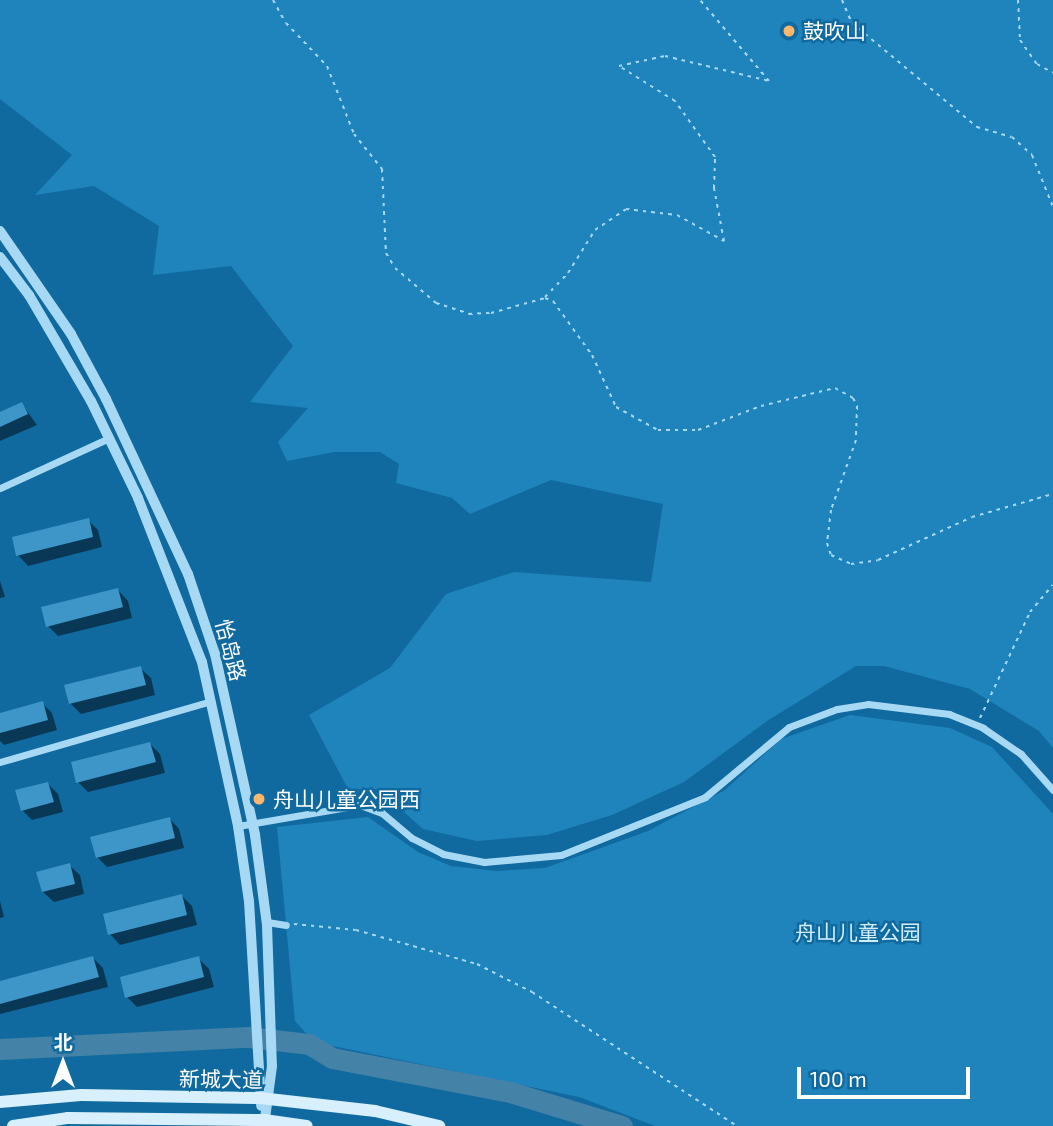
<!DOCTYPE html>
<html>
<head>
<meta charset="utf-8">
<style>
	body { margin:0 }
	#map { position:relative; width:1053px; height:1126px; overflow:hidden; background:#106a9f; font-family:"Exo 2","Noto Sans SC",sans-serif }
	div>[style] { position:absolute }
	.green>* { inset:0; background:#1f84bc }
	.shadow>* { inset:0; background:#0007 }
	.river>* { height:21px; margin:-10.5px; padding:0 10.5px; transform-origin:10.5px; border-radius:10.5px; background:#4482a7 }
	.building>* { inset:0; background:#3e95c7 }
	.path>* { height:2px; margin-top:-1px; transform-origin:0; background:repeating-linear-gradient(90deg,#a7d9f5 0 3.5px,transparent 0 8.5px) }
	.minor>* { height:7px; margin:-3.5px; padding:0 3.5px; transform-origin:3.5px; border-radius:3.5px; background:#a7d9f5 }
	.tertiary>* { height:10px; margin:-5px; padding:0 5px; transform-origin:5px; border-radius:5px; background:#a7d9f5 }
	.secondary>* { height:12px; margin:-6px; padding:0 6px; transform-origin:6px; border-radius:6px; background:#d8effe }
	.dots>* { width:19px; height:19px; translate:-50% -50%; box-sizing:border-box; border:4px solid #106a9f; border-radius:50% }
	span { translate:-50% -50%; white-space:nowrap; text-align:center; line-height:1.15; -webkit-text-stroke:5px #106a9f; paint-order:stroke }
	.poi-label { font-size:21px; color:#fff }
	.left { translate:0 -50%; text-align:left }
	.street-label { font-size:21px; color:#fff }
	.park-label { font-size:21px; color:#d0eefe }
	.north { position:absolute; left:28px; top:1028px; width:70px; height:70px; -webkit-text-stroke:5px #106a9f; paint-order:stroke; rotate:0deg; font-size:19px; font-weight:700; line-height:28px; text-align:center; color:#fff }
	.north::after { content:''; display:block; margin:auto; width:24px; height:32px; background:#fff; clip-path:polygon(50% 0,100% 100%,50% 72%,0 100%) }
	.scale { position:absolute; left:797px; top:1067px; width:173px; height:32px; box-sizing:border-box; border:4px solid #fff; border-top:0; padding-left:9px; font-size:21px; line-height:24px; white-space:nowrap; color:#fff; -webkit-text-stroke:5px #106a9f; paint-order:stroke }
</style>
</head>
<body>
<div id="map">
	<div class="green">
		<div style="clip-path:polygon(0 0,1053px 0,1053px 748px,1039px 731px,970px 689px,884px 666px,856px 666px,767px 721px,684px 782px,612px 815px,547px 835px,477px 841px,423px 829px,378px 789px,348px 789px,309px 715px,390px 668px,446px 594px,514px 572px,651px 582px,663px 504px,551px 480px,470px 514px,452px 498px,396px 483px,399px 464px,380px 452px,334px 452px,287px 461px,278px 442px,308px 408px,250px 402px,293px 346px,231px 266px,153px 275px,159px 226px,94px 186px,35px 195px,72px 155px,0 99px)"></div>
		<div style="clip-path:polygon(850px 715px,950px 728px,992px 747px,1053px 814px,1053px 1126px,655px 1126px,579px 1097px,314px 1042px,295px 1021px,277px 827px,368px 817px,418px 852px,451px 866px,497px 871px,545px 868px,648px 831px,725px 790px,781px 739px)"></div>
	</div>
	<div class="shadow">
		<div style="clip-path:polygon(22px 404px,37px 425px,0 441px,0 415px)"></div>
		<div style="clip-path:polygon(88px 520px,98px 530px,102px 547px,28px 566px,18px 555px)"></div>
		<div style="clip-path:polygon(0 581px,5px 597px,0 598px)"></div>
		<div style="clip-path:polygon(118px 590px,128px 601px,132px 618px,58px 636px,48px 626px)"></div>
		<div style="clip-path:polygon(140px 668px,151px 678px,155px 695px,81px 714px,70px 703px)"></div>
		<div style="clip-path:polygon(42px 703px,52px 713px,57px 730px,4px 745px,0 741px,0 715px)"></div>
		<div style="clip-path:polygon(150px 744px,160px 754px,165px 773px,88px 792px,78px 782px)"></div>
		<div style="clip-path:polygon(48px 784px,58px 794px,63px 812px,32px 820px,22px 810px)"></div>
		<div style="clip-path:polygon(169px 818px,179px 829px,184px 848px,107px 867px,97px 857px)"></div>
		<div style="clip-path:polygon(69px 865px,80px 875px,84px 894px,54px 902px,43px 892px)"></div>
		<div style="clip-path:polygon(182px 896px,192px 906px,197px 925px,120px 945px,110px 934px)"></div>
		<div style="clip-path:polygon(0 901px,4px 917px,0 918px)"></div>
		<div style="clip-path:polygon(93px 958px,103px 968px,108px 987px,0 1014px,0 983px)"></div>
		<div style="clip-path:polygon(198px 958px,209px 969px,214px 987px,137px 1007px,127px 997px)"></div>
	</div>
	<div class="river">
		<div style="left:0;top:1049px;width:248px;rotate:-2.8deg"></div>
		<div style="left:248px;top:1037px;width:61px;rotate:6.5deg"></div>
		<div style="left:309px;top:1044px;width:27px;rotate:31deg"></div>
		<div style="left:332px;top:1058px;width:181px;rotate:10.8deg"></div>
		<div style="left:510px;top:1092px;width:117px;rotate:16.9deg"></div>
	</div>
	<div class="building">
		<div style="clip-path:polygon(22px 402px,28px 414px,0 427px,0 412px)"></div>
		<div style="clip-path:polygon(89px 518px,93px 537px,16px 556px,12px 537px)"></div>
		<div style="clip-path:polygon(118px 588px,123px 607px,46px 627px,41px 607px)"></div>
		<div style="clip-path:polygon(141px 666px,146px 685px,69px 704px,64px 685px)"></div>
		<div style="clip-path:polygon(43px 701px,48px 720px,0 733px,0 713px)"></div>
		<div style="clip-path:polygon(150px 742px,156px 762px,76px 783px,71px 762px)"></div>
		<div style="clip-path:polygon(48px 782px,54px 802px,21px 811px,15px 790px)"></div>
		<div style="clip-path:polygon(170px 817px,175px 838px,96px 858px,90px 837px)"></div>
		<div style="clip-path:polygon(70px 863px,75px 884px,42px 892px,36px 872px)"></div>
		<div style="clip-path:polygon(182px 894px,187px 915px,108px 935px,103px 914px)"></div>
		<div style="clip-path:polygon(93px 956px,99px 977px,0 1004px,0 981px)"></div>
		<div style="clip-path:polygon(199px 956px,204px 977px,125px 998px,120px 977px)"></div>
	</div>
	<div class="path">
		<div style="left:273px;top:0;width:26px;rotate:61deg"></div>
		<div style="left:286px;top:23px;width:59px;rotate:46.4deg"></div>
		<div style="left:327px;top:66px;width:73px;rotate:68.3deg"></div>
		<div style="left:354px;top:134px;width:45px;rotate:51.3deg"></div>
		<div style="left:382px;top:169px;width:84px;rotate:87.3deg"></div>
		<div style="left:386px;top:253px;width:17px;rotate:59deg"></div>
		<div style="left:395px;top:268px;width:54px;rotate:40.5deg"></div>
		<div style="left:436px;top:303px;width:35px;rotate:18deg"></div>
		<div style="left:469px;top:314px;width:22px;rotate:-3deg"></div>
		<div style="left:491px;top:313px;width:56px;rotate:-15.5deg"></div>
		<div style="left:545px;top:298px;width:9px;rotate:21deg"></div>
		<div style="left:553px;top:301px;width:67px;rotate:54.2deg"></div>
		<div style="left:592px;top:355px;width:57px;rotate:65.2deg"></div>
		<div style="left:616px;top:407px;width:48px;rotate:28.7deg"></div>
		<div style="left:658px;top:430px;width:40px"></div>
		<div style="left:698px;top:430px;width:67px;rotate:-20.9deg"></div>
		<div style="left:761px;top:406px;width:76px;rotate:-13.7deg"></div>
		<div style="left:835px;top:388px;width:21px;rotate:29deg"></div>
		<div style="left:853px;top:398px;width:9px;rotate:63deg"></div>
		<div style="left:857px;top:406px;width:34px;rotate:92deg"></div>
		<div style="left:856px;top:440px;width:74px;rotate:109.7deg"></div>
		<div style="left:831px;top:510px;width:33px;rotate:97deg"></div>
		<div style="left:827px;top:543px;width:13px;rotate:72deg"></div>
		<div style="left:831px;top:555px;width:22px;rotate:24deg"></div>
		<div style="left:851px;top:564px;width:27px;rotate:-8deg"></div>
		<div style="left:878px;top:560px;width:103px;rotate:-24.6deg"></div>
		<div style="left:972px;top:517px;width:84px;rotate:-15.9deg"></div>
		<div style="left:842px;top:0;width:25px;rotate:67deg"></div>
		<div style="left:852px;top:23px;width:163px;rotate:39.8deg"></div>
		<div style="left:977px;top:127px;width:36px;rotate:16deg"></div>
		<div style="left:1012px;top:137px;width:27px;rotate:42deg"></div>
		<div style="left:1032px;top:155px;width:56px;rotate:68deg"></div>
		<div style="left:1018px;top:0;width:40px;rotate:87.1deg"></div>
		<div style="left:1020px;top:40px;width:29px;rotate:55deg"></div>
		<div style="left:1037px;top:64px;width:18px;rotate:29deg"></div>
		<div style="left:545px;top:297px;width:33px;rotate:-46deg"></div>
		<div style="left:568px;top:273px;width:51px;rotate:-57.9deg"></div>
		<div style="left:595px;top:230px;width:37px;rotate:-34deg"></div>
		<div style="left:626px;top:209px;width:51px;rotate:6.7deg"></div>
		<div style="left:677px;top:215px;width:54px;rotate:29deg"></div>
		<div style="left:724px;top:241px;width:54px;rotate:-100.7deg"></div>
		<div style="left:714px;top:188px;width:31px;rotate:-88deg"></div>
		<div style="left:715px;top:157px;width:69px;rotate:-125.5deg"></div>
		<div style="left:675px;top:101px;width:66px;rotate:-148deg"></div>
		<div style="left:619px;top:66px;width:47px;rotate:-12.3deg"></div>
		<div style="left:665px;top:56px;width:107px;rotate:13.5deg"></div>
		<div style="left:769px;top:81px;width:106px;rotate:-130.4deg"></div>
		<div style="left:980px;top:718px;width:117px;rotate:-64.7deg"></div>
		<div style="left:1030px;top:612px;width:35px;rotate:-50deg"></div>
		<div style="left:294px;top:924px;width:62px;rotate:5.5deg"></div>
		<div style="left:356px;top:930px;width:126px;rotate:15.7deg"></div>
		<div style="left:477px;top:964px;width:62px;rotate:27deg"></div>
		<div style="left:532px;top:992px;width:245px;rotate:33.2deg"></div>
	</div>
	<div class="minor">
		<div style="left:0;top:488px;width:120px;rotate:-24.6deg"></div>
		<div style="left:0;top:762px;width:220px;rotate:-16.1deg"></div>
		<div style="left:238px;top:826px;width:124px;rotate:-9.8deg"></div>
		<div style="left:360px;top:805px;width:23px;rotate:20deg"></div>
		<div style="left:382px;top:813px;width:39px;rotate:40deg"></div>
		<div style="left:412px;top:838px;width:35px;rotate:27deg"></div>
		<div style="left:443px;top:854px;width:42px;rotate:11deg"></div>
		<div style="left:484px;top:862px;width:77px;rotate:-5.2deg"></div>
		<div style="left:561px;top:855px;width:155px;rotate:-21.9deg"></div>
		<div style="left:705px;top:797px;width:109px;rotate:-39.8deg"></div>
		<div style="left:789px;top:727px;width:51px;rotate:-20.6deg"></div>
		<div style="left:837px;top:709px;width:31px;rotate:-9deg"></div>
		<div style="left:868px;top:704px;width:82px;rotate:7deg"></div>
		<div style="left:949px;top:714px;width:37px;rotate:22deg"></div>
		<div style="left:983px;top:728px;width:46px;rotate:34.4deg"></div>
		<div style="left:1021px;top:754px;width:48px;rotate:48.4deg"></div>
		<div style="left:267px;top:922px;width:19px;rotate:9deg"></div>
	</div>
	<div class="tertiary">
		<div style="left:0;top:231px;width:125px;rotate:55.4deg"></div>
		<div style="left:71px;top:334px;width:74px;rotate:61.7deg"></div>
		<div style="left:106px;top:399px;width:193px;rotate:64.9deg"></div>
		<div style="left:188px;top:574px;width:84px;rotate:71.4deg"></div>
		<div style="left:215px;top:654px;width:185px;rotate:77.5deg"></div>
		<div style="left:255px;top:835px;width:91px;rotate:82.4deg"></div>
		<div style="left:267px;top:925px;width:141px;rotate:88deg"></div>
		<div style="left:272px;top:1066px;width:61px;rotate:97.6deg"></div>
		<div style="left:0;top:257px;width:48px;rotate:52.7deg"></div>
		<div style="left:29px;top:295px;width:123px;rotate:59.7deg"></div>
		<div style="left:91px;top:401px;width:108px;rotate:64.1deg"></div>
		<div style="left:138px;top:498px;width:176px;rotate:68.7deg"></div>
		<div style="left:202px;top:662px;width:168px;rotate:77.6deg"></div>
		<div style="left:238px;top:826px;width:76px;rotate:81.7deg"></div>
		<div style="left:249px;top:901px;width:205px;rotate:86.6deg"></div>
	</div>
	<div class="secondary">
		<div style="left:0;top:1102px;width:81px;rotate:-4.9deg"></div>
		<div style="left:81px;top:1095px;width:179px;rotate:1deg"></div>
		<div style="left:260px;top:1098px;width:116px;rotate:6.4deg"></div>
		<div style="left:375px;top:1111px;width:66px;rotate:13.2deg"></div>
		<div style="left:13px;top:1126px;width:56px;rotate:-8.3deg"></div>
		<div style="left:68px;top:1118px;width:196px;rotate:0.6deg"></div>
		<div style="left:264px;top:1120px;width:43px;rotate:7.9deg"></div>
	</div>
	<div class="dots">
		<div style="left:789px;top:31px;background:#ffb86b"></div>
		<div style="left:259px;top:799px;background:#ffb86b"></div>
	</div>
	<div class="poi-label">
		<span class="left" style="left:803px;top:31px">鼓吹山</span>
		<span class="left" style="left:273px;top:799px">舟山儿童公园西</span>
	</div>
	<div class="street-label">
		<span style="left:231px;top:650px;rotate:75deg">怡岛路</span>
		<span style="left:221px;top:1079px;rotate:1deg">新城大道</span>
	</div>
	<div class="park-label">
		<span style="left:858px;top:932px">舟山儿童公园</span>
	</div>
	<div class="north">北</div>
	<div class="scale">100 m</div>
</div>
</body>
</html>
